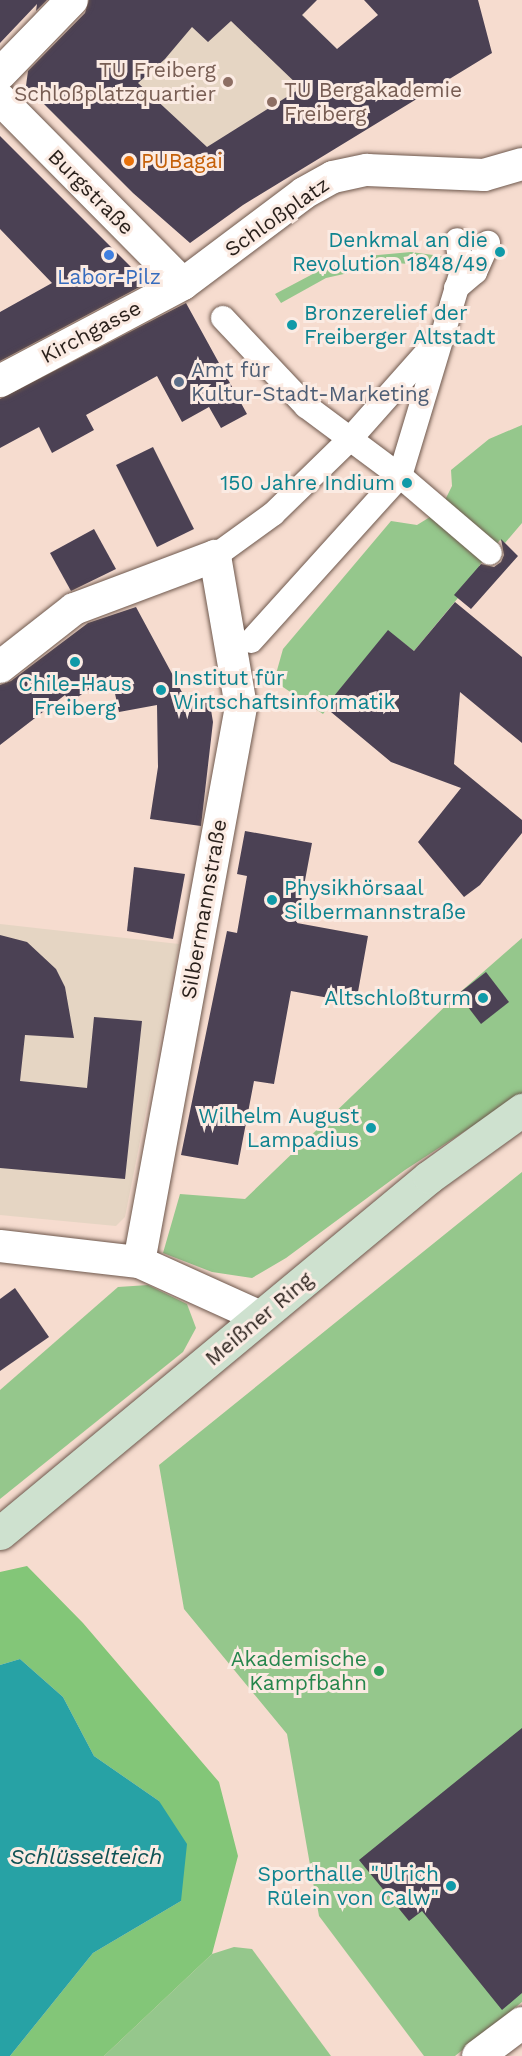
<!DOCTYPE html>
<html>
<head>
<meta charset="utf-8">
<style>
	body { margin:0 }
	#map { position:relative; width:522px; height:2056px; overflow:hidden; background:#f6dccf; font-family:"Work Sans",sans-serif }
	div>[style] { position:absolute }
	.education>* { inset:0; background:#e5d5c3 }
	.green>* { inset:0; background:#95c78c }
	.forest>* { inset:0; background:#83c678 }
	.water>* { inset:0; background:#27a2a5 }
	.building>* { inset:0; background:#4b4154 }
	.roads { filter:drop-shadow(0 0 2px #6e584d) drop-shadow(0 0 2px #6e584d) }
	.pedestrian>* { height:24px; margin:-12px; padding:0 12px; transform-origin:12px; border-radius:12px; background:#fff }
	.minor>* { height:32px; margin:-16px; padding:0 16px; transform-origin:16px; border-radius:16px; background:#fff }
	.secondary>* { height:33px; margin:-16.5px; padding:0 16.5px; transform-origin:16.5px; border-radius:16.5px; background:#cee1cf }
	.dots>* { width:16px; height:16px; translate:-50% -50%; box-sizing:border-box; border:3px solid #fbebe3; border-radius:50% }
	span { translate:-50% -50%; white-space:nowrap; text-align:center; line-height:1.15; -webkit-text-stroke:6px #fbebe3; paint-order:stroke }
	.education-label { font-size:21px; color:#785e54 }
	.right { translate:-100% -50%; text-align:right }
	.left { translate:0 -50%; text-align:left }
	.food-label { font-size:21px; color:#c56008 }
	.street-label { font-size:21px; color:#281f1a }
	.culture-label { font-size:21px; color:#0d838f }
	.shop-label { font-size:21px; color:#366cbe }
	.service-label { font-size:21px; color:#4e5e75 }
	.leisure-label { font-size:21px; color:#27864d }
	.water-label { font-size:22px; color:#0e5254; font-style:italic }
</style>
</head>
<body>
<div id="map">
	<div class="education">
		<div style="clip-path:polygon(103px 0,307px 0,312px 5px,303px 15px,337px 49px,243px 205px,189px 134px,138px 83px,75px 136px,26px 86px,27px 77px)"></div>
		<div style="clip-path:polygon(0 924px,179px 944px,125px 1217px,116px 1226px,0 1215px)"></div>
	</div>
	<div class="green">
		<div style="clip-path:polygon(411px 252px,448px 257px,446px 266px,393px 263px,326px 278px,281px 303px,275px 294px,326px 267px,367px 256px)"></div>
		<div style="clip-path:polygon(522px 425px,522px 523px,505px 543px,500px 540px,479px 566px,482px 569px,414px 651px,388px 631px,323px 714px,274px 681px,283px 649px,391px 521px,417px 525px,430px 517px,446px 498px,452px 486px,451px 470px,489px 439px)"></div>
		<div style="clip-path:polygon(522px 938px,522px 1094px,405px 1170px,286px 1258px,252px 1278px,212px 1272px,163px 1253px,180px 1194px,245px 1199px,458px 994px)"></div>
		<div style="clip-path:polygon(522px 1172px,522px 2002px,455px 2056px,424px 2056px,319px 1916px,287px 1734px,184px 1609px,159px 1465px)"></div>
		<div style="clip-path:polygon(148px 1285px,187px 1304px,196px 1328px,183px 1352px,0 1499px,0 1390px,118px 1287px)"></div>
		<div style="clip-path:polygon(234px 1947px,252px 1949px,331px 2056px,104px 2056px,212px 1954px)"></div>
	</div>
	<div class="forest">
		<div style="clip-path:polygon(27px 1566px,83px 1623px,219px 1782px,238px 1856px,212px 1954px,104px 2056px,10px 2056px,93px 1953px,181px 1901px,159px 1801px,94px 1756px,63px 1697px,20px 1659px,0 1665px,0 1572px)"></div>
	</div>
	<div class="water">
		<div style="clip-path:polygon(20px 1659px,63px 1697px,94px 1756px,159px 1801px,187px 1844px,181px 1901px,93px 1953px,10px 2056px,0 2056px,0 1665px)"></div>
	</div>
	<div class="building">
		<div style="clip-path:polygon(0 0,47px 0,36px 11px,37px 4px,0 43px)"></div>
		<div style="clip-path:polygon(evenodd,89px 0,317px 0,302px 15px,337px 49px,378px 15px,364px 0,478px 0,492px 53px,243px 205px,190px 243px,133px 193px,26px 86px,28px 71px,85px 13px,89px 0,231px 21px,301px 88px,207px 147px,138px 83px,165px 59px,192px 27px,208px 42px,231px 21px)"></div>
		<div style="clip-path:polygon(0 136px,147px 283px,0 361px,0 312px,52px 283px,0 229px)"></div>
		<div style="clip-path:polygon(186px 303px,247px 414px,221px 428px,209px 407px,182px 422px,157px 376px,86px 415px,94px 430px,52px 453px,39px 427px,0 448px,0 399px)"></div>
		<div style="clip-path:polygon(153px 447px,194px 529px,157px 547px,116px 465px)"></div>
		<div style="clip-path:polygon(94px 529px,116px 569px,71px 591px,50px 553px)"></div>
		<div style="clip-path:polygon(501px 539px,518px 556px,471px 609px,454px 595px,481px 564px,494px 567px,501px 562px,504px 555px)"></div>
		<div style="clip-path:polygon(455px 602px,522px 657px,522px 743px,460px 692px,454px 764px,522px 820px,522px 833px,480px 885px,464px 897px,418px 842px,461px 788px,391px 762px,325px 707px,388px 630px,414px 651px)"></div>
		<div style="clip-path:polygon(136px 607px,190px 707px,209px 698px,213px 722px,201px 826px,150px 819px,158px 767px,157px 705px,119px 712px,111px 675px,70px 702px,65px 695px,0 745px,0 685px,11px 681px,88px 623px)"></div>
		<div style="clip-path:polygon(245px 831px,312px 843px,297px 923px,368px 936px,356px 1003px,291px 991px,274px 1084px,254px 1081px,238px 1165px,181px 1155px,227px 931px,237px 933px,247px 876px,237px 874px)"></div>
		<div style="clip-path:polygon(134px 867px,185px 874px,173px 939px,127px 931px)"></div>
		<div style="clip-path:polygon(0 935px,27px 942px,56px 969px,65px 987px,74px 1038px,25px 1035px,20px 1081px,87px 1088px,94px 1017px,142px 1021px,125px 1179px,0 1168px)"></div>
		<div style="clip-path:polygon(486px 972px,509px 1002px,481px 1024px,458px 994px)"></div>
		<div style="clip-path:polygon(15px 1288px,49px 1337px,0 1371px,0 1299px)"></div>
		<div style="clip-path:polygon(522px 1728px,522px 1993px,502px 2010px,422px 1911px,409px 1921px,359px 1860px)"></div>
	</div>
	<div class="roads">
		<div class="pedestrian">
			<div style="left:456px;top:288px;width:25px;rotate:-40deg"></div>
			<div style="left:475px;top:272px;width:32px;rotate:-66deg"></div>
			<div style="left:223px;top:318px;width:121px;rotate:46.7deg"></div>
			<div style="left:306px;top:406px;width:117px;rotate:36.7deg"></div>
			<div style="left:400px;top:476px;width:118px;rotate:40.5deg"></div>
			<div style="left:215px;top:556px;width:72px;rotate:-35.9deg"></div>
			<div style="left:273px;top:514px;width:107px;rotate:-44.2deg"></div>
			<div style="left:350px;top:439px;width:130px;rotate:-48.4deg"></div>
			<div style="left:251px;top:641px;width:222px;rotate:-47.9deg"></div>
			<div style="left:400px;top:476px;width:214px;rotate:-73.2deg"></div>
			<div style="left:462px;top:271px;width:31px;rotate:-99deg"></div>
		</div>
		<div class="minor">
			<div style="left:0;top:74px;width:103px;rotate:-45.8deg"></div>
			<div style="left:0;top:99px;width:260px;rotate:45.3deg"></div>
			<div style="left:0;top:381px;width:207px;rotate:-27.9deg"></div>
			<div style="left:183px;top:284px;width:151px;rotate:-36.9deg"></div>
			<div style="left:304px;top:193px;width:33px;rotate:-29deg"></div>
			<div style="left:333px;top:177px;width:35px;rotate:-12deg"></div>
			<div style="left:367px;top:170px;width:117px;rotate:2.4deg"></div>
			<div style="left:484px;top:175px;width:40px;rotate:-16deg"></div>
			<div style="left:0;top:667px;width:94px;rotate:-38.1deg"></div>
			<div style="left:74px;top:609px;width:151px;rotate:-20.6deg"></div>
			<div style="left:215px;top:556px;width:153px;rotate:80.2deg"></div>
			<div style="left:241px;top:707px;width:564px;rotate:100.41deg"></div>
			<div style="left:0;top:1246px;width:140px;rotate:6.6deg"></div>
			<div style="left:139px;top:1262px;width:133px;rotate:24.4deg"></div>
			<div style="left:478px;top:2056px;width:55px;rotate:-36.9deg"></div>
		</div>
		<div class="secondary">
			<div style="left:0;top:1533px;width:557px;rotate:-39.69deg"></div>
			<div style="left:429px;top:1177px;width:115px;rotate:-35.8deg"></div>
		</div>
	</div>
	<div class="dots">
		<div style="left:228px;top:82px;background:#8d6e63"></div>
		<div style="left:272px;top:102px;background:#8d6e63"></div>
		<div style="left:129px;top:161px;background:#e8710a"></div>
		<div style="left:500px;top:252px;background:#0f9aa8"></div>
		<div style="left:109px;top:255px;background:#3f7fe0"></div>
		<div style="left:292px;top:325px;background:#0f9aa8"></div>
		<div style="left:179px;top:382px;background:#5c6f8a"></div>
		<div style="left:407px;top:483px;background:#0f9aa8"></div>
		<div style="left:75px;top:662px;background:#0f9aa8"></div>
		<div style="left:161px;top:690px;background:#0f9aa8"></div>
		<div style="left:272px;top:900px;background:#0f9aa8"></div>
		<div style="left:483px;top:998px;background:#0f9aa8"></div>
		<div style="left:371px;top:1128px;background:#0f9aa8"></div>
		<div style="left:379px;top:1671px;background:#2e9e5b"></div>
		<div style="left:451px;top:1886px;background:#0f9aa8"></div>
	</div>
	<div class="education-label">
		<span class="right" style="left:216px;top:82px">TU Freiberg<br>Schloßplatzquartier</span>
		<span class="left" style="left:284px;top:102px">TU Bergakademie<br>Freiberg</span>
	</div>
	<div class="food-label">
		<span class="left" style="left:141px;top:161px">PUBagai</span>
	</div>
	<div class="street-label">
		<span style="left:91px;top:192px;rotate:45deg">Burgstraße</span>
		<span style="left:277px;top:217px;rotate:-35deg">Schloßplatz</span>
		<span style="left:91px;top:332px;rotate:-28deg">Kirchgasse</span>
		<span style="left:204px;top:909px;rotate:-80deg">Silbermannstraße</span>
		<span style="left:259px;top:1319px;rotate:-40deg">Meißner Ring</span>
	</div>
	<div class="culture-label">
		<span class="right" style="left:488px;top:252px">Denkmal an die<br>Revolution 1848/49</span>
		<span class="left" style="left:304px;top:325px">Bronzerelief der<br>Freiberger Altstadt</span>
		<span class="right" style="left:395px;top:483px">150 Jahre Indium</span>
		<span class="left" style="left:173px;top:690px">Institut für<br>Wirtschaftsinformatik</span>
		<span style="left:75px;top:696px">Chile-Haus<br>Freiberg</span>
		<span class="left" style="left:284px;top:900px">Physikhörsaal<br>Silbermannstraße</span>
		<span class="right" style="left:471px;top:998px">Altschloßturm</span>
		<span class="right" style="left:359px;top:1128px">Wilhelm August<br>Lampadius</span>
		<span class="right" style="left:439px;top:1886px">Sporthalle "Ulrich<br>Rülein von Calw"</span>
	</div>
	<div class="shop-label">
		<span style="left:109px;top:277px">Labor-Pilz</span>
	</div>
	<div class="service-label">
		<span class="left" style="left:191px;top:382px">Amt für<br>Kultur-Stadt-Marketing</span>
	</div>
	<div class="leisure-label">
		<span class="right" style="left:367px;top:1671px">Akademische<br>Kampfbahn</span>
	</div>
	<div class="water-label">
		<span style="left:86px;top:1857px">Schlüsselteich</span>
	</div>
</div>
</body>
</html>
